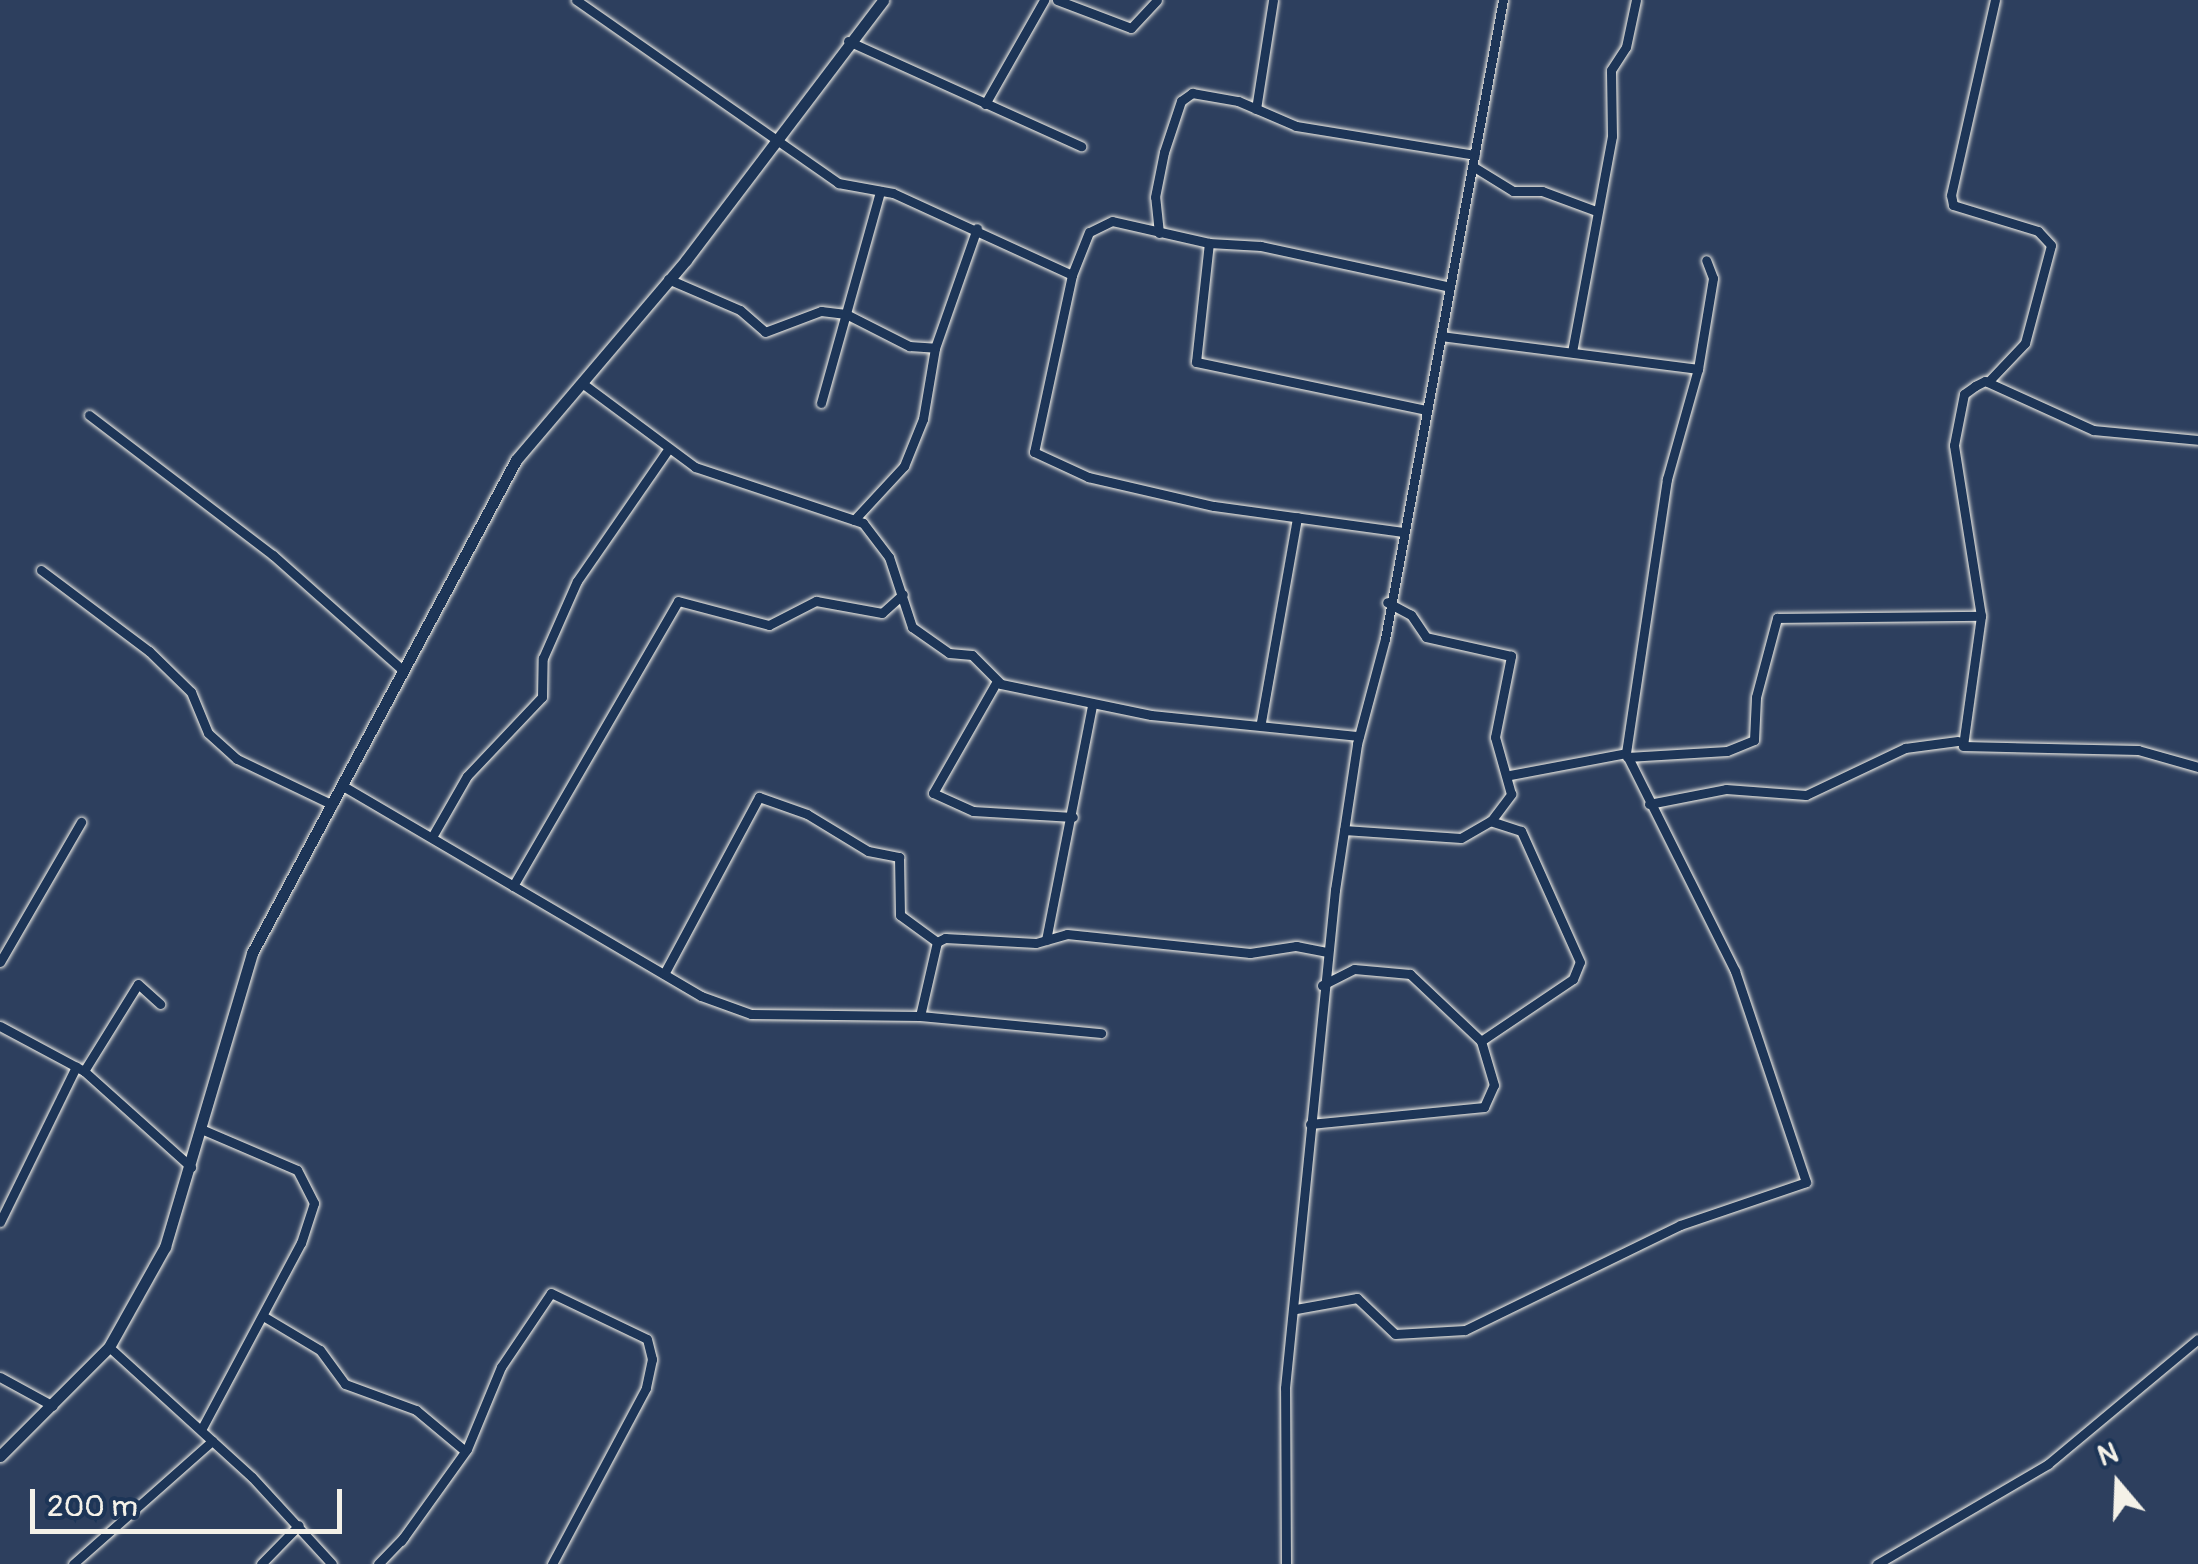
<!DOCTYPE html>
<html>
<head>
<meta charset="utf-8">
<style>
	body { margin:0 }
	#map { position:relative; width:2198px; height:1564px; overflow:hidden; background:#2d3f5e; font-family:Pangolin,sans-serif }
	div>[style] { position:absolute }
	.roads { filter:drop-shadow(0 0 2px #f4f1e8) drop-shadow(0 0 2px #f4f1e8) }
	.minor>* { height:9px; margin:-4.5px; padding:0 4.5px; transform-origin:4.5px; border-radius:4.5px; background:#1d3557 }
	.tertiary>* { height:11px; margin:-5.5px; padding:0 5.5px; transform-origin:5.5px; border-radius:5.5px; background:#1d3557 }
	span { translate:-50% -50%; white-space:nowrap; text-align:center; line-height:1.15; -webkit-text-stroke:9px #1d3557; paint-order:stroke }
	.north { position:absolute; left:2068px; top:1434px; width:100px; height:100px; -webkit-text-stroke:8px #1d3557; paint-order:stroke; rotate:341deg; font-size:28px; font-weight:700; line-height:40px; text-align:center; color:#f4f1e8 }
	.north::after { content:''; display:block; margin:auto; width:35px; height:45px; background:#f4f1e8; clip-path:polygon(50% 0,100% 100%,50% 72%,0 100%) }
	.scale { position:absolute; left:30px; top:1489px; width:312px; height:45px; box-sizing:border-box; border:5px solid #f4f1e8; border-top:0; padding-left:12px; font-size:30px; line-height:35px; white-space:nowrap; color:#f4f1e8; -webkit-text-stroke:8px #1d3557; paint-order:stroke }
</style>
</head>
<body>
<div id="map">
	<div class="roads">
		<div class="minor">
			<div style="left:576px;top:0;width:320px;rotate:34.9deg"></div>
			<div style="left:838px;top:183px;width:56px;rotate:10.3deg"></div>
			<div style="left:893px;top:193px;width:197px;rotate:24.6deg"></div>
			<div style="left:1057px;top:0;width:79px;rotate:20.7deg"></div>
			<div style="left:1131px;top:28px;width:38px;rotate:-47deg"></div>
			<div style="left:848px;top:41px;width:256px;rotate:24.3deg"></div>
			<div style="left:985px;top:104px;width:120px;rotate:-60.4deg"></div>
			<div style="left:1256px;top:109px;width:110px;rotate:-81.1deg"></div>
			<div style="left:1474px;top:167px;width:46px;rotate:31.6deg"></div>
			<div style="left:1513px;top:191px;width:29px"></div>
			<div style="left:1542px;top:191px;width:58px;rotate:20.3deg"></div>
			<div style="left:1159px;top:233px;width:36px;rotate:-96deg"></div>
			<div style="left:1155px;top:197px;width:46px;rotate:-78.7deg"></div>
			<div style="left:1164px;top:152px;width:54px;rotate:-71.6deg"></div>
			<div style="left:1181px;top:101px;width:14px;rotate:-36deg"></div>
			<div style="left:1192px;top:93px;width:47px;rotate:9.9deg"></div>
			<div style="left:1238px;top:101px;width:63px;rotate:23.3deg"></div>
			<div style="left:1296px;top:126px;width:181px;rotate:9.2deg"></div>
			<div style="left:1209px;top:243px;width:99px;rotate:-167.2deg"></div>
			<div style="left:1112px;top:221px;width:25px;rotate:154deg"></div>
			<div style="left:1089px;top:232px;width:46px;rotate:111.6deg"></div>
			<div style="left:1072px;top:275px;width:181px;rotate:102.1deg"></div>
			<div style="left:1034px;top:452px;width:60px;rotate:24.8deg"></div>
			<div style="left:1088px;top:477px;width:129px;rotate:13deg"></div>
			<div style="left:1214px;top:506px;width:191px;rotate:7.8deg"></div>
			<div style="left:668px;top:279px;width:78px;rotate:23.3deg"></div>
			<div style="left:740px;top:310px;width:33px;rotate:41deg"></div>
			<div style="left:765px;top:332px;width:60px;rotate:-20.6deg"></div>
			<div style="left:821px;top:311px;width:25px;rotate:7deg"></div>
			<div style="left:846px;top:314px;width:71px;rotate:26.9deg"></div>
			<div style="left:909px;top:346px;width:26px;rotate:4deg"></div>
			<div style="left:935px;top:348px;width:127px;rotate:-70.7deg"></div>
			<div style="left:1572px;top:352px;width:220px;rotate:-79.5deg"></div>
			<div style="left:1612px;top:136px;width:66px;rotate:-90.9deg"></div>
			<div style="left:1611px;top:70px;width:27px;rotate:-57deg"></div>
			<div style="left:1626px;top:47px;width:48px;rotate:-78deg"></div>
			<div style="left:1698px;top:369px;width:92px;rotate:-80.6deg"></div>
			<div style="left:1713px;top:278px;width:19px;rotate:-111deg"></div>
			<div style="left:1988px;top:382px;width:54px;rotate:-46.5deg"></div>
			<div style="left:2025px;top:343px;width:101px;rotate:-75.1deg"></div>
			<div style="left:2051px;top:245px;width:19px;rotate:-133deg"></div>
			<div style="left:2038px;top:231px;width:89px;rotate:-163deg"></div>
			<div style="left:1953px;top:205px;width:10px;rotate:-101deg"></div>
			<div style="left:1951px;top:195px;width:200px;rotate:-77.3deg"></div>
			<div style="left:582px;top:383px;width:141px;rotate:36.6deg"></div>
			<div style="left:695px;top:467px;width:177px;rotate:18.4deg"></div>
			<div style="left:863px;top:523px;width:43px;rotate:52.6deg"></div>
			<div style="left:889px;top:557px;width:74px;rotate:71.8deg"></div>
			<div style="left:912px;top:627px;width:45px;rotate:35.1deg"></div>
			<div style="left:949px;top:653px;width:23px;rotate:5deg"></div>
			<div style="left:972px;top:655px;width:41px;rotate:45deg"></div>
			<div style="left:1001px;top:684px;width:153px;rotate:11.7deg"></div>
			<div style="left:1151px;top:715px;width:209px;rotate:5.8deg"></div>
			<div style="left:821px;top:403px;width:220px;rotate:-74.4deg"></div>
			<div style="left:1426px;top:410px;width:235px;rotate:-168.2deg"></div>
			<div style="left:1196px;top:362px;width:120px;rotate:-83.8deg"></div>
			<div style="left:1209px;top:243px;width:52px;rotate:3.3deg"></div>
			<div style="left:1261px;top:246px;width:193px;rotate:12.2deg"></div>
			<div style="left:89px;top:415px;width:231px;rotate:37.3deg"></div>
			<div style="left:273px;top:555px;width:169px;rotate:41.6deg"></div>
			<div style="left:854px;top:520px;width:74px;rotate:-47.2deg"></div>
			<div style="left:904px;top:466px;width:51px;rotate:-68deg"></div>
			<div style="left:923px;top:419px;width:72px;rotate:-80.4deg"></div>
			<div style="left:41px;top:570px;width:135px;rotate:36.9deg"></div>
			<div style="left:149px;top:651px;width:59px;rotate:44.3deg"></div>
			<div style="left:191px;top:692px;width:44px;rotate:67.5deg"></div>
			<div style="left:208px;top:733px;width:39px;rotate:42deg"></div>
			<div style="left:237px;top:759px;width:106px;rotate:25.6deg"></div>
			<div style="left:1981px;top:616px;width:131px;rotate:97.9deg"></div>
			<div style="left:1963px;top:746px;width:175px;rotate:1.3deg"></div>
			<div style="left:2138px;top:750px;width:62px;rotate:15.8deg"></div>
			<div style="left:997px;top:681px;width:129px;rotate:119.7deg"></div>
			<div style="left:933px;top:793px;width:44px;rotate:24.2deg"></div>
			<div style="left:973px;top:811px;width:100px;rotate:3.4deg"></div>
			<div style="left:1261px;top:722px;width:208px;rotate:-80deg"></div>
			<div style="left:1627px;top:757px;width:100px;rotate:-3.4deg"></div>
			<div style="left:1727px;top:751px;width:29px;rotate:-22deg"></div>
			<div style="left:1754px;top:740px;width:43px;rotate:-87.3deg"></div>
			<div style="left:1756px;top:697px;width:82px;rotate:-75.1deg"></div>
			<div style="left:1777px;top:618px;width:204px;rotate:-0.6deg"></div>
			<div style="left:1981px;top:616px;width:173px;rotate:-99deg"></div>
			<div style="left:1954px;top:445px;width:52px;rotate:-78.9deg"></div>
			<div style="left:1964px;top:394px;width:14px;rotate:-36deg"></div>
			<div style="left:1975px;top:386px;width:11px;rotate:-27deg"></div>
			<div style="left:1985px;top:381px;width:119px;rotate:24.4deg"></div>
			<div style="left:2093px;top:430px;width:105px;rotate:5.4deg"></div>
			<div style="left:1510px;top:775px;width:118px;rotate:-10.7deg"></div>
			<div style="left:343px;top:786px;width:415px;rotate:30.4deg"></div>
			<div style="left:701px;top:996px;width:53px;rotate:19.8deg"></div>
			<div style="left:751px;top:1014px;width:169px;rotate:0.7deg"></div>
			<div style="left:920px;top:1016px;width:76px;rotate:-77.1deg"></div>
			<div style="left:937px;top:942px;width:9px;rotate:-27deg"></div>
			<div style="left:945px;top:938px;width:91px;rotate:3.1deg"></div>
			<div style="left:1036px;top:943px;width:32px;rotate:-16deg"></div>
			<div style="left:1067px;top:934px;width:184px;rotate:5.9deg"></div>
			<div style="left:1250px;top:953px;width:47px;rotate:-8.7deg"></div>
			<div style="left:1296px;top:946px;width:32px;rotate:11deg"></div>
			<div style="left:1649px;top:804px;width:78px;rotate:-11deg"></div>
			<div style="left:1726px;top:789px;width:80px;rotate:4.3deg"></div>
			<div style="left:1806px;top:795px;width:110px;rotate:-25.4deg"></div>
			<div style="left:1905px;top:748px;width:53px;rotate:-7.5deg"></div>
			<div style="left:1344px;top:830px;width:117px;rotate:3.9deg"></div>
			<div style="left:1461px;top:838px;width:34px;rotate:-30deg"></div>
			<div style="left:1491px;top:821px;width:34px;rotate:-53deg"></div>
			<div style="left:1511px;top:794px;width:59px;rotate:-105.7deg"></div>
			<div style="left:1495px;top:737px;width:83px;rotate:-78.8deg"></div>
			<div style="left:1511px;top:656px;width:87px;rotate:-167.4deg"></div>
			<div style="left:1426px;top:637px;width:27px;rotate:-124deg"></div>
			<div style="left:1411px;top:615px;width:27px;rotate:-152deg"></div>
			<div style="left:432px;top:837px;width:70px;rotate:-60.2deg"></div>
			<div style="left:467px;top:776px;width:109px;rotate:-46.5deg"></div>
			<div style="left:542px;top:697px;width:39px;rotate:-89deg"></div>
			<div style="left:543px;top:658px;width:84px;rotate:-66.2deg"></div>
			<div style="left:577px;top:581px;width:158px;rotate:-55.3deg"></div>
			<div style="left:513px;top:886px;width:329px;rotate:-59.9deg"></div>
			<div style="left:678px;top:601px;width:94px;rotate:14.8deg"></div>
			<div style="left:769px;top:625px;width:53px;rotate:-27.1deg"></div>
			<div style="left:816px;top:601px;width:67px;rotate:10.3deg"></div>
			<div style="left:882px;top:613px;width:28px;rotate:-42deg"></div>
			<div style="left:1046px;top:940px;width:238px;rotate:-78.9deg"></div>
			<div style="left:0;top:962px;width:162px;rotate:-59.9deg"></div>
			<div style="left:664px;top:974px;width:201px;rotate:-61.8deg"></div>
			<div style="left:759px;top:797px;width:51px;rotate:19.5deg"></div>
			<div style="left:807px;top:814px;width:71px;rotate:31.2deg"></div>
			<div style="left:868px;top:851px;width:32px;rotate:11deg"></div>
			<div style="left:899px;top:857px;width:58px;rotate:89deg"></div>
			<div style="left:900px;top:915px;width:46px;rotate:36.1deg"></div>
			<div style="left:920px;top:1016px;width:182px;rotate:5.4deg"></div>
			<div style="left:0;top:1026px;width:95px;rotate:28.2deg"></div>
			<div style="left:84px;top:1071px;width:144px;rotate:41.9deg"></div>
			<div style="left:1481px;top:1041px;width:111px;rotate:-34deg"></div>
			<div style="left:1573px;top:979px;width:18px;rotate:-68deg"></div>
			<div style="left:1580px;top:962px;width:144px;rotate:-114.2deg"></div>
			<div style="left:1521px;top:831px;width:32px;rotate:-162deg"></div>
			<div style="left:84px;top:1071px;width:102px;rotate:-58.2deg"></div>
			<div style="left:138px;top:984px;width:30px;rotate:42deg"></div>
			<div style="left:1310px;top:1124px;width:175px;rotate:-5.6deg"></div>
			<div style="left:1484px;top:1107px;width:24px;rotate:-66deg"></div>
			<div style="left:1494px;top:1085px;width:46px;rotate:-106.5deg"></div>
			<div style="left:1481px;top:1041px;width:98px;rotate:-136.7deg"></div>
			<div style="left:1410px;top:974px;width:56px;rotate:-174.9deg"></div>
			<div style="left:1354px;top:969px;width:36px;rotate:153deg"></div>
			<div style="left:0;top:1222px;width:173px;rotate:-63.9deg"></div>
			<div style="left:1296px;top:1309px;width:62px;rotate:-10.2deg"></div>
			<div style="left:1357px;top:1298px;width:52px;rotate:43.5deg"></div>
			<div style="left:1395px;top:1334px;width:70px;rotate:-3.3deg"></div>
			<div style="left:1465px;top:1330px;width:239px;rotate:-26deg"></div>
			<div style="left:1680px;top:1225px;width:133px;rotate:-18.8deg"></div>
			<div style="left:1806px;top:1182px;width:223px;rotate:-108.6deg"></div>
			<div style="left:1735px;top:971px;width:244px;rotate:-116.6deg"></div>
			<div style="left:1626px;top:753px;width:277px;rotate:-81.5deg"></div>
			<div style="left:1667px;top:479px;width:114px;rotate:-74.3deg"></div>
			<div style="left:1698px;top:369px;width:259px;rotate:-172.7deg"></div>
			<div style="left:263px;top:1316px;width:66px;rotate:30.8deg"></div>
			<div style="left:320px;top:1350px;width:42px;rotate:53.7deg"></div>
			<div style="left:345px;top:1384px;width:76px;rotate:20.1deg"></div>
			<div style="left:416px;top:1410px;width:64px;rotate:39.9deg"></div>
			<div style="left:109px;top:1347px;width:193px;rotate:42.3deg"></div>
			<div style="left:252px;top:1477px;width:118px;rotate:47.4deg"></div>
			<div style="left:0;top:1377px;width:60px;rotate:28.7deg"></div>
			<div style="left:201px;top:1430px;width:212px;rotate:-61.9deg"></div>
			<div style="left:301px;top:1243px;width:42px;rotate:-72deg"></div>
			<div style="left:314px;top:1203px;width:37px;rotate:-117deg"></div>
			<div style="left:297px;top:1170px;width:102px;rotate:-156.9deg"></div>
			<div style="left:401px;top:1541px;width:113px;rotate:-54.3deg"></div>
			<div style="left:467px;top:1449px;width:89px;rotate:-67.5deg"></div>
			<div style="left:501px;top:1367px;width:89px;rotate:-56deg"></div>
			<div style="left:551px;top:1293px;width:106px;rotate:25.6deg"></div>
			<div style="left:647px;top:1339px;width:21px;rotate:76deg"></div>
			<div style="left:652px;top:1359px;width:30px;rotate:102deg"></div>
			<div style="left:646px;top:1388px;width:200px;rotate:118.1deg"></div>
			<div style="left:73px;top:1564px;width:186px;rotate:-41.5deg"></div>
			<div style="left:261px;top:1564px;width:54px;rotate:-45.7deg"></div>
			<div style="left:378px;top:1564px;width:37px;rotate:-46deg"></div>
			<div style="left:1286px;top:1564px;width:176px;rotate:-90.3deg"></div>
			<div style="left:1285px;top:1388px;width:501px;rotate:-84.27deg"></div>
			<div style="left:1335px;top:890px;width:148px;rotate:-81.4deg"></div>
			<div style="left:1357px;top:744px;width:109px;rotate:-75.1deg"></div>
			<div style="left:1385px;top:639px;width:650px;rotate:-79.54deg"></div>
			<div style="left:1877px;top:1564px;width:198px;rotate:-30.3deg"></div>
			<div style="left:2048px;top:1464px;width:195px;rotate:-39.8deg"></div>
		</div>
		<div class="tertiary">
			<div style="left:0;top:1456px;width:154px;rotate:-45deg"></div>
			<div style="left:109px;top:1347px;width:115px;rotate:-60.8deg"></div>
			<div style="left:165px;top:1247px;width:307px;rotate:-73.5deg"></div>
			<div style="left:252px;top:953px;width:559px;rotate:-61.83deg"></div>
			<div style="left:516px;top:460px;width:262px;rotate:-49.6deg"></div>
			<div style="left:686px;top:260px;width:326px;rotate:-52.8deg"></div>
		</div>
	</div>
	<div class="north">N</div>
	<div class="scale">200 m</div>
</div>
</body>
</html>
